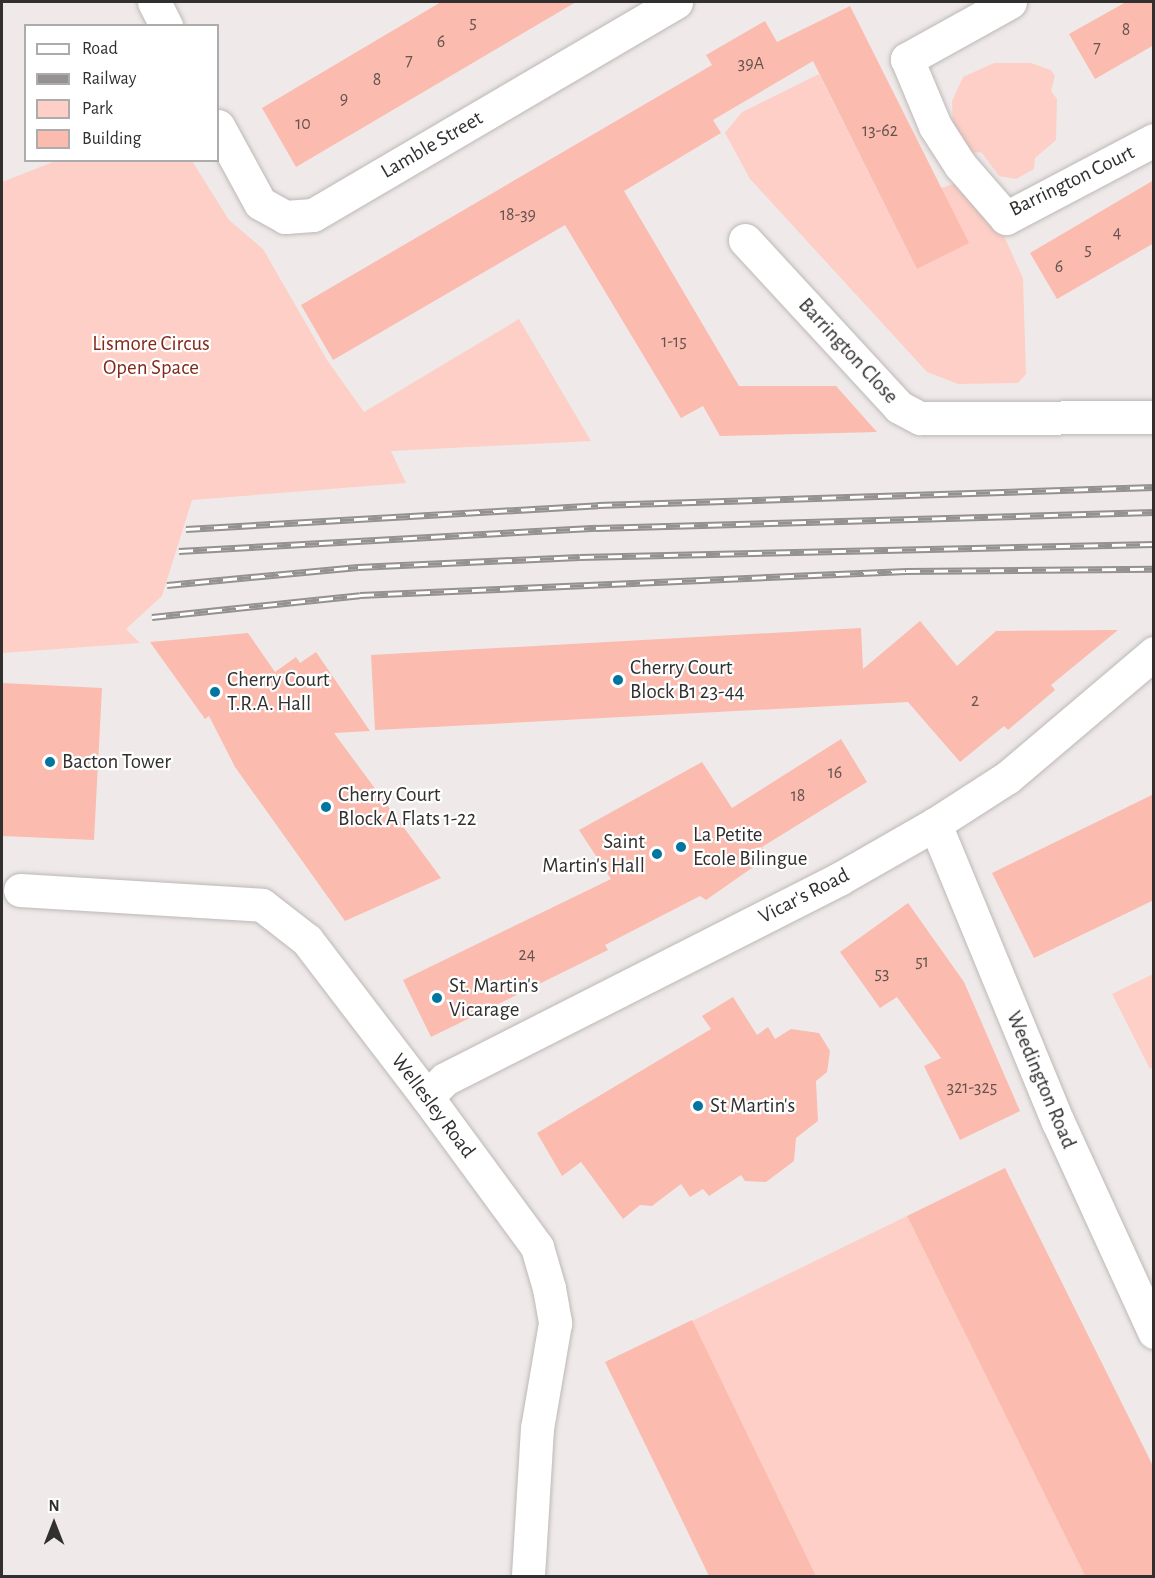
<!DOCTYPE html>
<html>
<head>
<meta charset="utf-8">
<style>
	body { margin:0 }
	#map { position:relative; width:1155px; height:1578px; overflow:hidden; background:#efeae9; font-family:"Alegreya Sans",sans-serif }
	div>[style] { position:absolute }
	.green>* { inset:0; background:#fecfc6 }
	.building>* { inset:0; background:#fbbbae }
	.roads { filter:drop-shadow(0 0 2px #bdb8b6) drop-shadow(0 0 2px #bdb8b6) }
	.street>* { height:33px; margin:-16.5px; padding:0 16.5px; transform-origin:16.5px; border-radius:16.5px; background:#fff }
	.rail>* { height:7px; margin-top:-3.5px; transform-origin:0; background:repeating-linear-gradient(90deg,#fff 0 14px,#949190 0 28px); box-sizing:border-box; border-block:2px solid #949190 }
	.dots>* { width:16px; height:16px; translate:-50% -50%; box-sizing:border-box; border:3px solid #fff; border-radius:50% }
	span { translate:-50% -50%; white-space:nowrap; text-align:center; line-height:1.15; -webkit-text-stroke:4.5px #fff; paint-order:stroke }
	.number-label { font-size:18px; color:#64534f }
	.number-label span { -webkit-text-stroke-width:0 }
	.street-label { font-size:21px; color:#32302f }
	.park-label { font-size:21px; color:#842a1c }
	.poi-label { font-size:21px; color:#32302f }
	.left { translate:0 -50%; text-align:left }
	.right { translate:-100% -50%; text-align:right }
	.frame { position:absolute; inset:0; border:3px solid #32302f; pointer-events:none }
	.legend { position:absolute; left:24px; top:24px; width:195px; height:138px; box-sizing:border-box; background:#fff; border:2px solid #adacac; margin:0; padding:8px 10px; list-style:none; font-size:18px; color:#32302f }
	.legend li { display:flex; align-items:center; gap:12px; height:30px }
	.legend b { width:30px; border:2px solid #adacac }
	.north { position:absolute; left:24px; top:1494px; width:60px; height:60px; -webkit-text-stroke:4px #fff; paint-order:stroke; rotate:0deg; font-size:16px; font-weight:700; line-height:24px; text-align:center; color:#32302f }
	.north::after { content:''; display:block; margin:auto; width:21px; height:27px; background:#32302f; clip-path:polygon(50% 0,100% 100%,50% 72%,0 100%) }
</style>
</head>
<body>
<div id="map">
	<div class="green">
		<div style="clip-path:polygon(994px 63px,1031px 63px,1051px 70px,1055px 76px,1051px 91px,1057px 99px,1056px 140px,1035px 158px,1034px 169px,1016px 179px,999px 176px,981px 152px,970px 153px,953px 130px,952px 101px,963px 77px)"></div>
		<div style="clip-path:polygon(819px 74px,917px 269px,968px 243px,941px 188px,966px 180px,1000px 227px,1023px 278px,1026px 374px,1018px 383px,958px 384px,927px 372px,750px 179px,725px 133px,742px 112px)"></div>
		<div style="clip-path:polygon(58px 160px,192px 161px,229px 220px,263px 249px,327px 360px,364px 412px,519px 319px,591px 441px,391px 451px,406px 483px,192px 500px,162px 596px,126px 629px,140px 643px,2px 653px,2px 182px)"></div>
		<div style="clip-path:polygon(1153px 974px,1154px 1067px,1150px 1069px,1112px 994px)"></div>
		<div style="clip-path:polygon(907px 1216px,1085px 1576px,816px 1576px,692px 1321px)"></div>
	</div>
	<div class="building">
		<div style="clip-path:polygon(441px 2px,576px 2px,296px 167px,262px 108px)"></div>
		<div style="clip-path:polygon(1126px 2px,1154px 2px,1154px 45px,1095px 79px,1069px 34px)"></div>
		<div style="clip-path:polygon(850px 6px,969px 243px,917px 269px,813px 61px,713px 120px,721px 133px,624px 191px,739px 386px,836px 386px,877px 432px,720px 436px,703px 406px,681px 418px,565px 225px,333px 360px,301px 305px,712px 65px,706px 55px,765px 21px,777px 42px)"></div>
		<div style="clip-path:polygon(1154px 180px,1154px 243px,1057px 299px,1030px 253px)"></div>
		<div style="clip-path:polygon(920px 621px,957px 666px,996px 631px,1118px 630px,1051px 685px,1055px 690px,1008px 730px,1004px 726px,960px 762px,908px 702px,375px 730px,371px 655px,861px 628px,863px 669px)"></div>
		<div style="clip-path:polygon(248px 633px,275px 672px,296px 657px,300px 663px,316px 652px,370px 731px,334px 733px,441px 878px,345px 921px,235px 767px,209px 716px,205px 719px,150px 642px)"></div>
		<div style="clip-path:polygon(2px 683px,102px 688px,94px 840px,2px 836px)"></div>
		<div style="clip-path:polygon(841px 739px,867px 782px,762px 847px,769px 856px,706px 900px,700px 896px,605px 945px,608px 950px,431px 1037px,403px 980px,611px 879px,579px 830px,702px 762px,732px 808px)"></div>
		<div style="clip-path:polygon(1154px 794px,1154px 900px,1034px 958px,992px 873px)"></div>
		<div style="clip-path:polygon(908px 903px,964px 982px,1020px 1111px,960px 1140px,924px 1066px,941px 1058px,897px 997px,880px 1008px,840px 952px)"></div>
		<div style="clip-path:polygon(733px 997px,757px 1035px,768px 1027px,775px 1039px,791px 1029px,819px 1033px,830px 1051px,827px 1072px,816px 1081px,818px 1121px,796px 1138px,794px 1161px,766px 1182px,745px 1181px,741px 1175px,709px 1196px,703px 1189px,690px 1197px,681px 1184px,652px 1206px,640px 1205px,623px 1219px,581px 1162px,562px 1176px,537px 1133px,711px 1029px,702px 1016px)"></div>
		<div style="clip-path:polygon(1005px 1168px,1154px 1468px,1154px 1576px,1085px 1576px,907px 1216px)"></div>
		<div style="clip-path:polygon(692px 1320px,816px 1576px,709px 1576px,668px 1491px,605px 1362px)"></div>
	</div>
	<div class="roads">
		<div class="street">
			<div style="left:154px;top:2px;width:27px;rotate:63deg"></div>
			<div style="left:1010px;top:2px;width:118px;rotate:151deg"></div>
			<div style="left:907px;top:59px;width:73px;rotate:67.3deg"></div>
			<div style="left:935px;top:126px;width:46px;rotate:57.3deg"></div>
			<div style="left:960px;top:165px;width:70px;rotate:49deg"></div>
			<div style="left:1006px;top:218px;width:167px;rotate:-27.8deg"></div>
			<div style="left:218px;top:126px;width:88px;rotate:61.4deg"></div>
			<div style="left:260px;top:203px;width:29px;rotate:29deg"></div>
			<div style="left:285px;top:217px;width:28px;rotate:-4deg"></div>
			<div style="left:313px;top:215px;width:421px;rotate:-30.4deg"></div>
			<div style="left:745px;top:240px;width:227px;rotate:47.3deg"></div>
			<div style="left:899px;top:407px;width:24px;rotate:28deg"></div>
			<div style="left:920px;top:418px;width:234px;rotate:-0.2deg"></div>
			<div style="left:935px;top:824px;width:322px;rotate:67.6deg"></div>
			<div style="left:1058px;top:1122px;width:231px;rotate:65.4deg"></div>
			<div style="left:20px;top:890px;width:242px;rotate:3.5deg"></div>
			<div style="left:262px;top:905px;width:57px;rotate:37.9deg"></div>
			<div style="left:307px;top:940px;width:198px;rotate:52.6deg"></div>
			<div style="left:427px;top:1097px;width:186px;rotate:53.7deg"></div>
			<div style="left:537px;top:1247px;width:43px;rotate:73.7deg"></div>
			<div style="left:549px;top:1288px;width:36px;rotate:80deg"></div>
			<div style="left:555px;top:1323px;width:107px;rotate:99.7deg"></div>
			<div style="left:537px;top:1428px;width:148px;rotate:93.5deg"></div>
			<div style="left:427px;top:1097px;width:25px;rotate:-45deg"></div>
			<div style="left:445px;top:1079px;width:442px;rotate:-26.9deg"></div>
			<div style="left:839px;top:879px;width:111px;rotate:-29.8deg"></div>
			<div style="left:935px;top:824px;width:87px;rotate:-32.8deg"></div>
			<div style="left:1008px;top:777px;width:192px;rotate:-40.3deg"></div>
		</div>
	</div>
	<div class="rail">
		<div style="left:186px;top:529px;width:413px;rotate:-3.3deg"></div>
		<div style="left:598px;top:505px;width:556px;rotate:-1.85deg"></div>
		<div style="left:179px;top:551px;width:418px;rotate:-3.2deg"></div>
		<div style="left:596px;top:528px;width:558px;rotate:-1.64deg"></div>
		<div style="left:167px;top:585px;width:192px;rotate:-5.4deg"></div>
		<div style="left:358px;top:567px;width:222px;rotate:-2.6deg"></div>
		<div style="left:580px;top:557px;width:574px;rotate:-1.3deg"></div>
		<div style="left:152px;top:617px;width:209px;rotate:-6deg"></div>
		<div style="left:360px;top:595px;width:547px;rotate:-2.52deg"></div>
		<div style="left:906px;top:571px;width:248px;rotate:-0.5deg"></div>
	</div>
	<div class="dots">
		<div style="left:618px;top:680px;background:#00759f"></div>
		<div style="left:215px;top:692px;background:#00759f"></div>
		<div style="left:50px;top:762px;background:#00759f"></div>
		<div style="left:326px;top:807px;background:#00759f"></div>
		<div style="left:681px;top:847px;background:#00759f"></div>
		<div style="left:657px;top:854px;background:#00759f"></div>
		<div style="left:437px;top:998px;background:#00759f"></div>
		<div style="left:698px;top:1106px;background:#00759f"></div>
	</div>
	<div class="number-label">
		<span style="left:473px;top:23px">5</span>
		<span style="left:1126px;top:30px">8</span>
		<span style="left:441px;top:42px">6</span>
		<span style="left:1097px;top:48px">7</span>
		<span style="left:409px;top:61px">7</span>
		<span style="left:751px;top:64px">39A</span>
		<span style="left:377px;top:80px">8</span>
		<span style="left:344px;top:99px">9</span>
		<span style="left:303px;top:124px">10</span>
		<span style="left:880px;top:131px">13-62</span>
		<span style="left:518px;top:215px">18-39</span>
		<span style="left:1117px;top:233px">4</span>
		<span style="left:1088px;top:250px">5</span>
		<span style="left:1059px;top:267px">6</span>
		<span style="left:674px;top:342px">1-15</span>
		<span style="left:975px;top:701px">2</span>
		<span style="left:835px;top:773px">16</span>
		<span style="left:798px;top:796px">18</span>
		<span style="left:527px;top:955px">24</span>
		<span style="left:922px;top:962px">51</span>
		<span style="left:882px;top:974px">53</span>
		<span style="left:972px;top:1088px">321-325</span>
	</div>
	<div class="street-label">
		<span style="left:432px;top:145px;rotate:-30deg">Lamble Street</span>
		<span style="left:1072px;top:181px;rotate:-26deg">Barrington Court</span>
		<span style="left:848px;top:351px;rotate:47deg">Barrington Close</span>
		<span style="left:804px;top:896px;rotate:-27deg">Vicar's Road</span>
		<span style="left:1041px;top:1080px;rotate:67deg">Weedington Road</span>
		<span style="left:433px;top:1106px;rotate:53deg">Wellesley Road</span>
	</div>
	<div class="park-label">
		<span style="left:151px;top:356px">Lismore Circus<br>Open Space</span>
	</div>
	<div class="poi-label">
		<span class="left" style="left:630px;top:680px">Cherry Court<br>Block B1 23-44</span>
		<span class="left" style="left:227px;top:692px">Cherry Court<br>T.R.A. Hall</span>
		<span class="left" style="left:62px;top:762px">Bacton Tower</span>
		<span class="left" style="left:338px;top:807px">Cherry Court<br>Block A Flats 1-22</span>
		<span class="left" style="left:693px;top:847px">La Petite<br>Ecole Bilingue</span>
		<span class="right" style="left:645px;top:854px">Saint<br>Martin's Hall</span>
		<span class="left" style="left:449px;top:998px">St. Martin's<br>Vicarage</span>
		<span class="left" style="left:710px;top:1106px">St Martin's</span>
	</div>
	<div class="frame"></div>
	<ul class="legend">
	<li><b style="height:8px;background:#fff"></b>Road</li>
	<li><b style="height:8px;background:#949190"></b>Railway</li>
	<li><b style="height:16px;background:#fecfc6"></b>Park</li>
	<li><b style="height:16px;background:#fbbbae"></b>Building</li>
	</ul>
	<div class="north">N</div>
</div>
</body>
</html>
